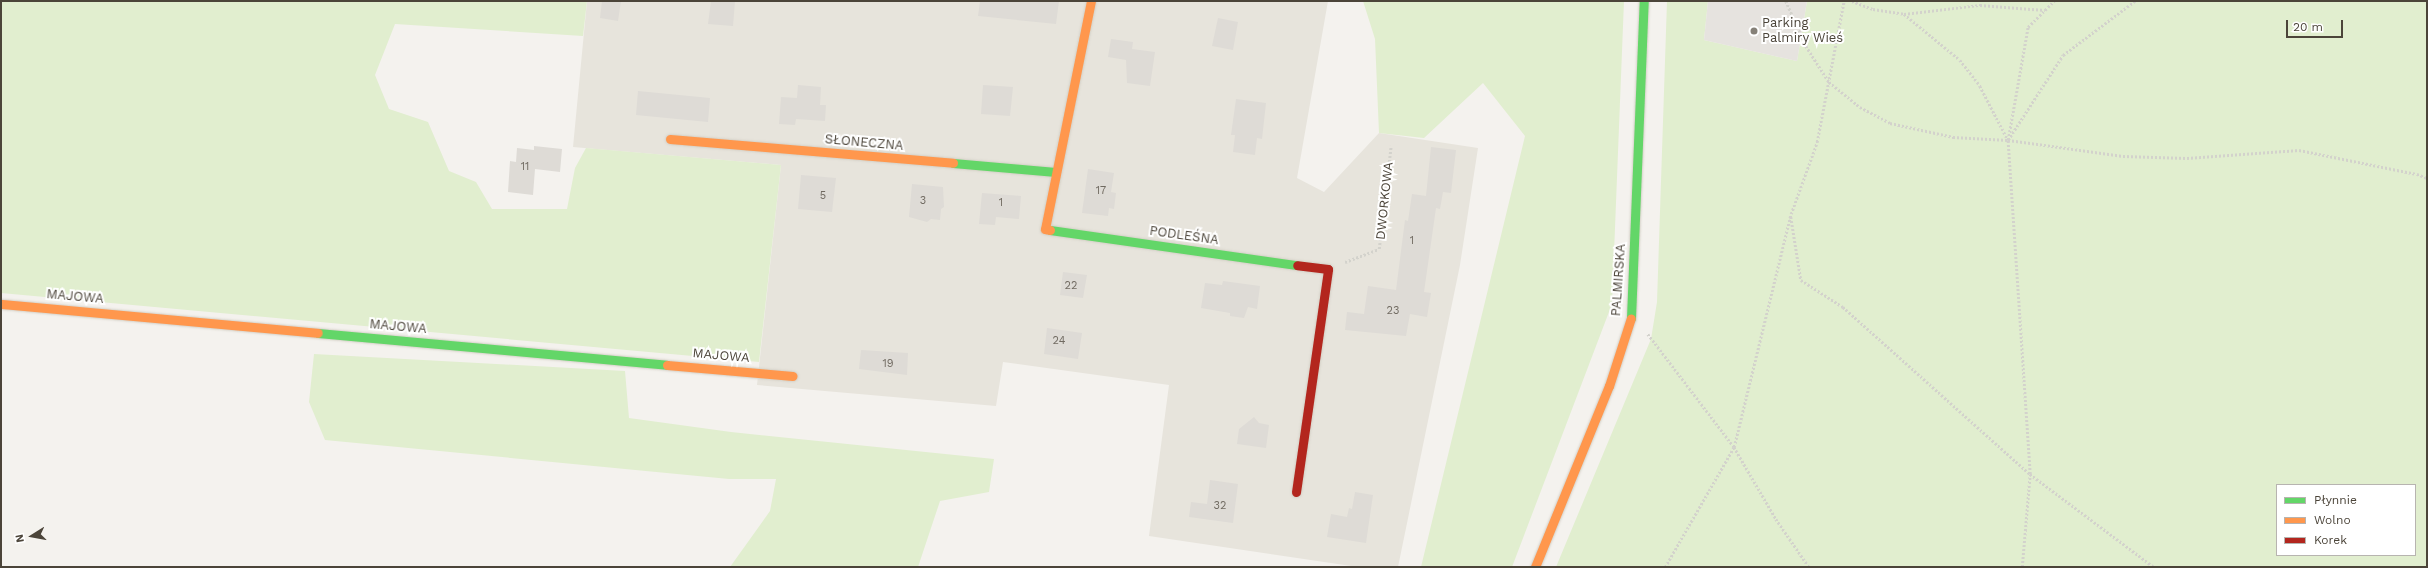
<!DOCTYPE html>
<html>
<head>
<meta charset="utf-8">
<style>
	body { margin:0 }
	#map { position:relative; width:2428px; height:568px; overflow:hidden; background:#f4f2ee; font-family:"Work Sans",sans-serif }
	div>[style] { position:absolute }
	.residential>* { inset:0; background:#e7e4dc }
	.green>* { inset:0; background:#e1eecf }
	.parking>* { inset:0; background:#e6e3df }
	.building>* { inset:0; background:#dedbd6 }
	.path>* { height:2.5px; margin-top:-1.25px; transform-origin:0; background:repeating-linear-gradient(90deg,#d3d2cc 0 2px,transparent 0 4px) }
	.roads { filter:drop-shadow(0 0 1px #d3cfc5) drop-shadow(0 0 1px #d3cfc5) }
	.fast>* { height:9px; margin:-4.5px; padding:0 4.5px; transform-origin:4.5px; border-radius:4.5px; background:#63d668 }
	.slow>* { height:9px; margin:-4.5px; padding:0 4.5px; transform-origin:4.5px; border-radius:4.5px; background:#ff974d }
	.jam>* { height:9px; margin:-4.5px; padding:0 4.5px; transform-origin:4.5px; border-radius:4.5px; background:#b3261e }
	.dots>* { width:11px; height:11px; translate:-50% -50%; box-sizing:border-box; border:2px solid #fff; border-radius:50% }
	span { translate:-50% -50%; white-space:nowrap; text-align:center; line-height:1.15; -webkit-text-stroke:4px #fff; paint-order:stroke }
	.number-label { font-size:11px; color:#706a61 }
	.number-label span { -webkit-text-stroke-width:0 }
	.poi-label { font-size:13px; color:#4b4439 }
	.left { translate:0 -50%; text-align:left }
	.street-label { font-size:13px; color:#4b4439 }
	.frame { position:absolute; inset:0; border:2px solid #4b4439; pointer-events:none }
	.legend { position:absolute; left:2276px; top:484px; width:140px; height:72px; box-sizing:border-box; background:#fff; border:1px solid #b7b4b0; margin:0; padding:5px 7px; list-style:none; font-size:12px; color:#4b4439 }
	.legend li { display:flex; align-items:center; gap:8px; height:20px }
	.legend b { width:20px; border:1px solid #b7b4b0 }
	.north { position:absolute; left:12px; top:516px; width:40px; height:40px; -webkit-text-stroke:3px #fff; paint-order:stroke; rotate:259deg; font-size:11px; font-weight:700; line-height:16px; text-align:center; color:#4b4439 }
	.north::after { content:''; display:block; margin:auto; width:14px; height:18px; background:#4b4439; clip-path:polygon(50% 0,100% 100%,50% 72%,0 100%) }
	.scale { position:absolute; left:2286px; top:20px; width:57px; height:18px; box-sizing:border-box; border:2px solid #4b4439; border-top:0; padding-left:5px; font-size:12px; line-height:14px; white-space:nowrap; color:#4b4439; -webkit-text-stroke:3px #fff; paint-order:stroke }
</style>
</head>
<body>
<div id="map">
	<div class="residential">
		<div style="clip-path:polygon(587px 1px,1328px 1px,1297px 178px,1324px 192px,1379px 133px,1478px 148px,1460px 265px,1398px 567px,1358px 567px,1149px 536px,1169px 385px,1003px 362px,996px 406px,757px 385px,781px 165px,573px 147px)"></div>
	</div>
	<div class="green">
		<div style="clip-path:polygon(1px 1px,587px 1px,583px 36px,395px 24px,375px 75px,389px 109px,428px 122px,449px 171px,476px 182px,492px 209px,567px 209px,575px 168px,586px 148px,781px 165px,759px 362px,1px 293px)"></div>
		<div style="clip-path:polygon(1363px 1px,1624px 1px,1612px 304px,1512px 567px,1421px 567px,1525px 136px,1483px 83px,1424px 138px,1379px 133px,1375px 39px)"></div>
		<div style="clip-path:polygon(evenodd,1667px 1px,1708px 1px,1704px 40px,1797px 61px,1807px 1px,2427px 1px,2427px 567px,1556px 567px,1651px 339px,1657px 302px,1667px 1px,2277px 485px,2415px 485px,2415px 555px,2277px 555px,2277px 485px)"></div>
		<div style="clip-path:polygon(314px 354px,625px 371px,629px 418px,731px 432px,994px 459px,989px 492px,940px 501px,918px 567px,730px 567px,770px 511px,776px 479px,729px 479px,325px 440px,309px 402px)"></div>
	</div>
	<div class="parking">
		<div style="clip-path:polygon(1708px 1px,1807px 1px,1797px 61px,1704px 40px)"></div>
	</div>
	<div class="building">
		<div style="clip-path:polygon(602px 1px,621px 1px,618px 21px,600px 18px)"></div>
		<div style="clip-path:polygon(711px 1px,735px 1px,733px 26px,708px 24px)"></div>
		<div style="clip-path:polygon(980px 1px,1059px 1px,1056px 24px,978px 16px)"></div>
		<div style="clip-path:polygon(1218px 18px,1238px 22px,1233px 50px,1212px 46px)"></div>
		<div style="clip-path:polygon(1111px 39px,1133px 42px,1132px 49px,1155px 52px,1150px 86px,1127px 83px,1126px 60px,1108px 57px)"></div>
		<div style="clip-path:polygon(798px 85px,821px 87px,820px 105px,826px 105px,825px 121px,796px 119px,795px 125px,779px 124px,781px 97px,797px 98px)"></div>
		<div style="clip-path:polygon(983px 85px,1013px 87px,1010px 116px,981px 114px)"></div>
		<div style="clip-path:polygon(638px 91px,710px 98px,708px 122px,636px 115px)"></div>
		<div style="clip-path:polygon(1236px 99px,1266px 103px,1262px 139px,1257px 138px,1255px 155px,1233px 152px,1235px 135px,1231px 135px)"></div>
		<div style="clip-path:polygon(534px 146px,562px 149px,560px 172px,535px 169px,533px 195px,508px 192px,510px 161px,516px 162px,517px 148px,534px 150px)"></div>
		<div style="clip-path:polygon(1431px 147px,1456px 150px,1451px 193px,1443px 192px,1440px 209px,1436px 208px,1424px 292px,1431px 293px,1427px 317px,1410px 314px,1406px 336px,1345px 330px,1347px 312px,1364px 314px,1368px 286px,1396px 290px,1405px 220px,1408px 221px,1412px 194px,1426px 196px)"></div>
		<div style="clip-path:polygon(1088px 169px,1114px 173px,1111px 192px,1116px 193px,1114px 209px,1109px 208px,1108px 216px,1082px 213px)"></div>
		<div style="clip-path:polygon(801px 175px,836px 178px,832px 212px,798px 209px)"></div>
		<div style="clip-path:polygon(912px 184px,943px 187px,944px 207px,941px 209px,940px 220px,931px 219px,927px 222px,909px 217px)"></div>
		<div style="clip-path:polygon(982px 193px,1021px 196px,1019px 219px,996px 217px,995px 225px,979px 224px)"></div>
		<div style="clip-path:polygon(1063px 272px,1087px 275px,1083px 298px,1060px 295px)"></div>
		<div style="clip-path:polygon(1223px 281px,1260px 286px,1257px 309px,1248px 307px,1244px 318px,1230px 316px,1230px 313px,1201px 308px,1205px 283px,1222px 285px)"></div>
		<div style="clip-path:polygon(1047px 328px,1082px 333px,1078px 359px,1044px 354px)"></div>
		<div style="clip-path:polygon(861px 350px,908px 353px,907px 375px,859px 369px)"></div>
		<div style="clip-path:polygon(1254px 417px,1259px 423px,1269px 425px,1266px 448px,1237px 444px,1239px 429px)"></div>
		<div style="clip-path:polygon(1210px 480px,1238px 484px,1233px 523px,1189px 517px,1191px 502px,1207px 504px)"></div>
		<div style="clip-path:polygon(1355px 492px,1373px 495px,1366px 543px,1327px 537px,1331px 514px,1347px 517px,1349px 508px,1352px 509px)"></div>
	</div>
	<div class="path">
		<div style="left:1786px;top:1px;width:49px;rotate:66deg"></div>
		<div style="left:1806px;top:46px;width:43px;rotate:57.4deg"></div>
		<div style="left:1829px;top:82px;width:40px;rotate:39deg"></div>
		<div style="left:1860px;top:107px;width:34px;rotate:28deg"></div>
		<div style="left:1890px;top:123px;width:65px;rotate:12.5deg"></div>
		<div style="left:1953px;top:137px;width:55px;rotate:3.1deg"></div>
		<div style="left:2008px;top:140px;width:116px;rotate:7.9deg"></div>
		<div style="left:2123px;top:156px;width:64px;rotate:1.8deg"></div>
		<div style="left:2187px;top:158px;width:112px;rotate:-4.1deg"></div>
		<div style="left:2299px;top:150px;width:120px;rotate:11.5deg"></div>
		<div style="left:2417px;top:174px;width:11px;rotate:22deg"></div>
		<div style="left:1852px;top:1px;width:22px;rotate:21deg"></div>
		<div style="left:1873px;top:9px;width:31px;rotate:9deg"></div>
		<div style="left:1904px;top:14px;width:77px;rotate:-6.8deg"></div>
		<div style="left:1980px;top:5px;width:65px;rotate:4.4deg"></div>
		<div style="left:1904px;top:14px;width:72px;rotate:39.4deg"></div>
		<div style="left:1960px;top:60px;width:33px;rotate:52deg"></div>
		<div style="left:1980px;top:86px;width:61px;rotate:62.6deg"></div>
		<div style="left:2008px;top:140px;width:101px;rotate:-57.1deg"></div>
		<div style="left:2063px;top:55px;width:90px;rotate:-36.9deg"></div>
		<div style="left:1791px;top:217px;width:64px;rotate:81deg"></div>
		<div style="left:1801px;top:280px;width:50px;rotate:32.7deg"></div>
		<div style="left:1843px;top:307px;width:251px;rotate:41.8deg"></div>
		<div style="left:2030px;top:474px;width:155px;rotate:36.9deg"></div>
		<div style="left:1345px;top:262px;width:36px;rotate:-21deg"></div>
		<div style="left:1379px;top:249px;width:104px;rotate:-83.4deg"></div>
		<div style="left:1648px;top:334px;width:142px;rotate:52.7deg"></div>
		<div style="left:1734px;top:447px;width:83px;rotate:59.7deg"></div>
		<div style="left:1776px;top:519px;width:58px;rotate:55.5deg"></div>
		<div style="left:1665px;top:567px;width:138px;rotate:-60.1deg"></div>
		<div style="left:1734px;top:447px;width:240px;rotate:-76.3deg"></div>
		<div style="left:1791px;top:214px;width:77px;rotate:-70.1deg"></div>
		<div style="left:1817px;top:142px;width:144px;rotate:-79.2deg"></div>
		<div style="left:2022px;top:567px;width:93px;rotate:-85.1deg"></div>
		<div style="left:2030px;top:474px;width:335px;rotate:-93.8deg"></div>
		<div style="left:2008px;top:140px;width:115px;rotate:-80deg"></div>
		<div style="left:2028px;top:27px;width:37px;rotate:-45deg"></div>
	</div>
	<div class="roads">
		<div class="fast">
			<div style="left:953px;top:163px;width:103px;rotate:5deg"></div>
			<div style="left:1050px;top:230px;width:249px;rotate:8.1deg"></div>
			<div style="left:1631px;top:318px;width:317px;rotate:-87.7deg"></div>
			<div style="left:318px;top:333px;width:350px;rotate:5.2deg"></div>
		</div>
		<div class="slow">
			<div style="left:670px;top:139px;width:284px;rotate:4.8deg"></div>
			<div style="left:1050px;top:230px;width:5px;rotate:-169deg"></div>
			<div style="left:1045px;top:229px;width:233px;rotate:-78.6deg"></div>
			<div style="left:1px;top:304px;width:318px;rotate:5.2deg"></div>
			<div style="left:667px;top:365px;width:126px;rotate:5deg"></div>
			<div style="left:1535px;top:567px;width:196px;rotate:-67.8deg"></div>
			<div style="left:1609px;top:386px;width:71px;rotate:-72.1deg"></div>
		</div>
		<div class="jam">
			<div style="left:1296px;top:492px;width:225px;rotate:-81.8deg"></div>
			<div style="left:1328px;top:269px;width:31px;rotate:-173deg"></div>
		</div>
	</div>
	<div class="dots">
		<div style="left:1754px;top:31px;background:#868178"></div>
	</div>
	<div class="number-label">
		<span style="left:525px;top:167px">11</span>
		<span style="left:1101px;top:191px">17</span>
		<span style="left:823px;top:196px">5</span>
		<span style="left:923px;top:201px">3</span>
		<span style="left:1001px;top:203px">1</span>
		<span style="left:1412px;top:241px">1</span>
		<span style="left:1071px;top:286px">22</span>
		<span style="left:1393px;top:311px">23</span>
		<span style="left:1059px;top:341px">24</span>
		<span style="left:888px;top:364px">19</span>
		<span style="left:1220px;top:506px">32</span>
	</div>
	<div class="poi-label">
		<span class="left" style="left:1762px;top:31px">Parking<br>Palmiry Wieś</span>
	</div>
	<div class="street-label">
		<span style="left:864px;top:143px;rotate:5deg">SŁONECZNA</span>
		<span style="left:1385px;top:201px;rotate:-84deg">DWORKOWA</span>
		<span style="left:1184px;top:236px;rotate:8deg">PODLEŚNA</span>
		<span style="left:1619px;top:280px;rotate:-86deg">PALMIRSKA</span>
		<span style="left:75px;top:297px;rotate:5deg">MAJOWA</span>
		<span style="left:398px;top:327px;rotate:5deg">MAJOWA</span>
		<span style="left:721px;top:356px;rotate:5deg">MAJOWA</span>
	</div>
	<div class="frame"></div>
	<ul class="legend">
	<li><b style="height:5px;background:#63d668"></b>Płynnie</li>
	<li><b style="height:5px;background:#ff974d"></b>Wolno</li>
	<li><b style="height:5px;background:#b3261e"></b>Korek</li>
	</ul>
	<div class="north">N</div>
	<div class="scale">20 m</div>
</div>
</body>
</html>
